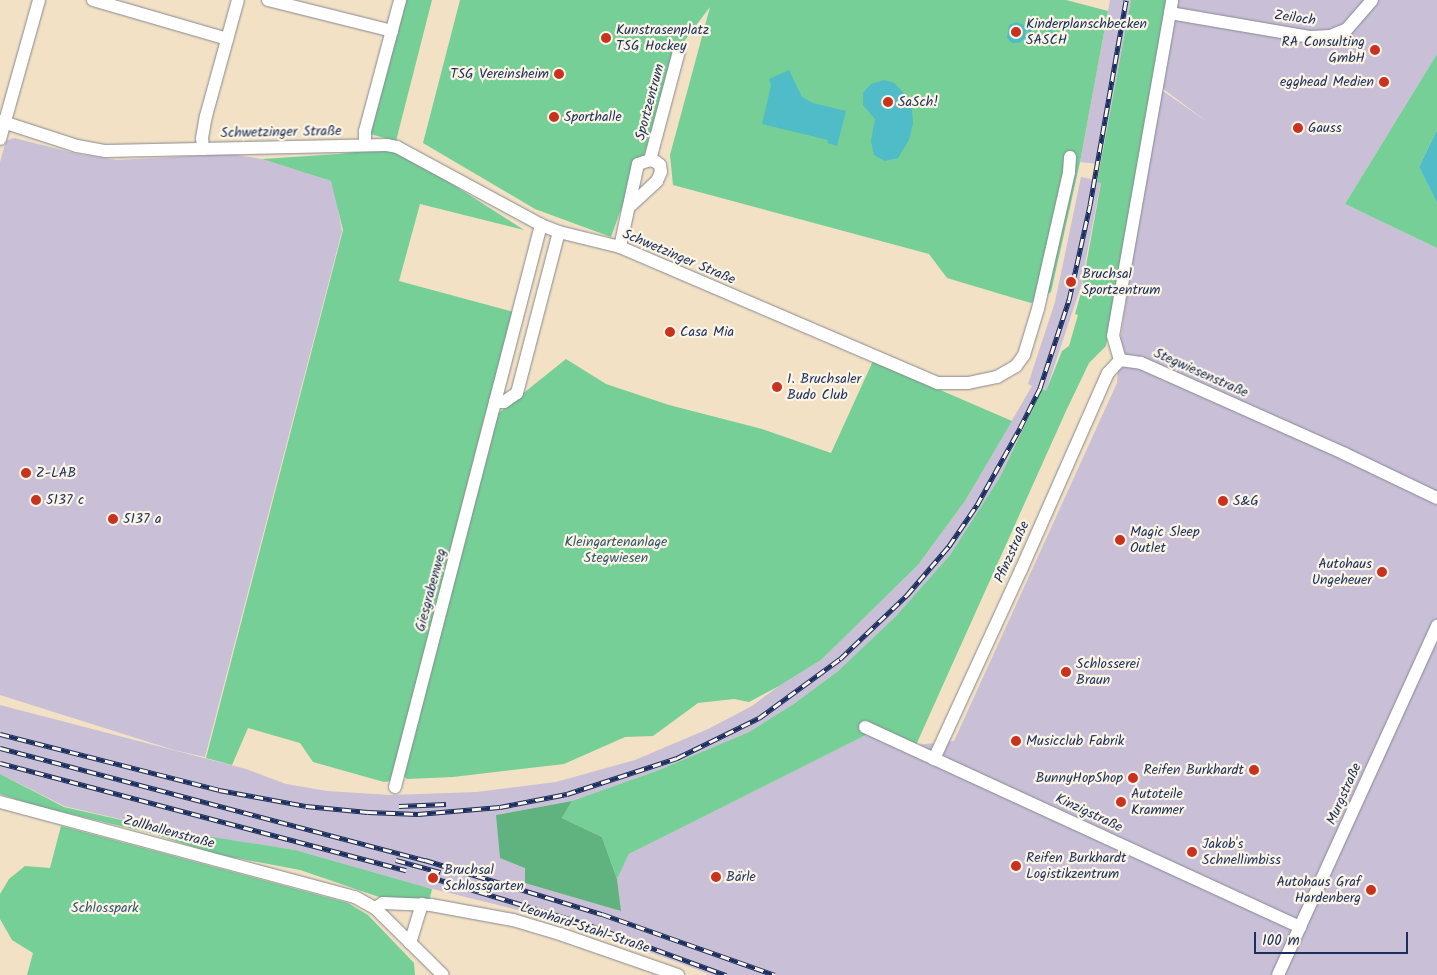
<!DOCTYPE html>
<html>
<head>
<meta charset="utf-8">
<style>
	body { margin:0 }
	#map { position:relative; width:1437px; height:975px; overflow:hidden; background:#f2e1c4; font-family:Kalam,sans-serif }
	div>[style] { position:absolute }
	.industrial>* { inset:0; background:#c9bfd7 }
	.green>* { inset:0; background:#75cf96 }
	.forest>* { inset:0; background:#60b27f }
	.water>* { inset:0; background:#4fbcc7 }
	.roads { filter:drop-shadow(0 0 1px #868891) drop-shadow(0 0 1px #868891) }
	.minor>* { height:12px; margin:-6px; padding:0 6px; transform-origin:6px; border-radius:6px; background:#fff }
	.rail>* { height:5px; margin-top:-2.5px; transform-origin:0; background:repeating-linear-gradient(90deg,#fcf5e5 0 9px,#1b2f5e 0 18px); box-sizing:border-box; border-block:1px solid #1b2f5e }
	.dots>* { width:14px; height:14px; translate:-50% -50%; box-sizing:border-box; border:2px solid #fcf5e5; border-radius:50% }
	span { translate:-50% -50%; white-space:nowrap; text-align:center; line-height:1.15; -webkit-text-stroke:4.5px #fcf5e5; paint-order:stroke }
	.street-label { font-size:14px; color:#1b2f5e }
	.poi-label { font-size:14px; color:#1b2f5e }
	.left { translate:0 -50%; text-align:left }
	.right { translate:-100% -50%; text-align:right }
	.park-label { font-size:14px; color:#32576c }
	.scale { position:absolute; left:1254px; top:932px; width:154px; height:22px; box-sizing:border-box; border:2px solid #1b2f5e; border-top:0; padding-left:6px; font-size:15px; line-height:18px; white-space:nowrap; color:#1b2f5e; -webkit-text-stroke:4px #fcf5e5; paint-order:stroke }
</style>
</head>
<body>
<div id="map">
	<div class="industrial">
		<div style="clip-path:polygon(1110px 0,1131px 0,1100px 164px,1080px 162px)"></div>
		<div style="clip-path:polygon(1171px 0,1437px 0,1437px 54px,1345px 204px,1437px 248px,1437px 975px,712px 975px,570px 923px,421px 886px,295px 850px,179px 833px,64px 806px,0 774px,0 705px,246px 769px,286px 784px,327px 791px,390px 795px,477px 792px,556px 782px,635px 760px,708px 729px,752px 706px,779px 686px,821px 660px,918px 565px,965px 501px,1032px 386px,1028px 384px,1055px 302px,1081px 177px,1086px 178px,1101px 182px,1082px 279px,1083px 280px,1046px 391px,1041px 389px,1000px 477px,950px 555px,895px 617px,837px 672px,792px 705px,749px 732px,659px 770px,572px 801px,496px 815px,525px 868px,620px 911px,617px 879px,629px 854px,878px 729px,916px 745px,954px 741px,1117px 383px,1120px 342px,1157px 87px,1209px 123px,1158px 85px)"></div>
		<div style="clip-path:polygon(14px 138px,78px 154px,117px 160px,230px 154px,262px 159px,331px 181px,334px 186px,342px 231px,205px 757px,174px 750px,0 695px,0 162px,6px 141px)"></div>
	</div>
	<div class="green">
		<div style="clip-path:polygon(404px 0,432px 0,396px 141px,370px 134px)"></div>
		<div style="clip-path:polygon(460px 0,1066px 0,1108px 11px,1080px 162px,1051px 292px,1031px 303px,947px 278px,929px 254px,673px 185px,670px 155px,710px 7px,673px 56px,644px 156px,628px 190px,611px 237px,535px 209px,423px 143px)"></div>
		<div style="clip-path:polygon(1131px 0,1168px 0,1106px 346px,1089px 363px,1066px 411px,916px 745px,878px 729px,629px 854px,617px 879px,602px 837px,562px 818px,572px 801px,659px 770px,749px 732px,792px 705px,837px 672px,895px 617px,950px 555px,1000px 477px,1042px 389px,1046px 391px,1062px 351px,1069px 346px,1078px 315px,1075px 314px,1081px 293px,1101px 183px,1097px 182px)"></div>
		<div style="clip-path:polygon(1437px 54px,1437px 130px,1419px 167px,1437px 203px,1437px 248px,1345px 204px)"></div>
		<div style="clip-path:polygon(372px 150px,402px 152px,524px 230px,420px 204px,399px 281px,514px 312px,484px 419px,391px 781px,384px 782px,313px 762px,300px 743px,248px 728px,232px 765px,206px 758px,343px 230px,331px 181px,262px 159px,339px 154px)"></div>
		<div style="clip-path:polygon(566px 359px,606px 384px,669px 405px,762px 429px,831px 453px,873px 361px,1012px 421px,965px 501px,918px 565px,821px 660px,779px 686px,749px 702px,734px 699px,698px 703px,653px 736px,625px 737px,564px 764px,453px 777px,407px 779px,404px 776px,496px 415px)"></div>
		<div style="clip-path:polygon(0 774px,64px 807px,161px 829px,295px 850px,432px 889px,429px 902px,379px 897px,300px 870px,215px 854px,154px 834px,37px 806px,0 794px)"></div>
		<div style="clip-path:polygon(61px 826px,348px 903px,368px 915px,414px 963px,415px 975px,27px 975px,33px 953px,12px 940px,0 919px,0 894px,9px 879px,25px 866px,50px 868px)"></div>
	</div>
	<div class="forest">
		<div style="clip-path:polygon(572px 801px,562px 818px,602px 837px,617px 879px,621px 911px,525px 883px,525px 868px,500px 858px,496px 815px)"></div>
	</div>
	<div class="water">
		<div style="clip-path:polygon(1042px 20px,1051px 24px,1052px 30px,1044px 39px,1037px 39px,1026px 30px,1025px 38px,1019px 43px,1012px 43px,1007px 38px,1009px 25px,1016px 22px,1026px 26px,1036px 35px,1048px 33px,1048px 28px,1041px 27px,1039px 23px)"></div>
		<div style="clip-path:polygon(789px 70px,802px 97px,813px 103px,846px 111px,837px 146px,827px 143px,828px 140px,762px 124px,771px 86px,769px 79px)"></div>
		<div style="clip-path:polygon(884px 80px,894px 83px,908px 97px,912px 109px,913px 123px,909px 140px,898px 158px,885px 161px,874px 155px,871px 141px,875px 119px,863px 105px,863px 93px,871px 84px)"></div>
		<div style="clip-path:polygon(1437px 130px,1437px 203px,1419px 167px)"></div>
	</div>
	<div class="roads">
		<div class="minor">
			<div style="left:93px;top:0;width:140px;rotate:16.2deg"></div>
			<div style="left:268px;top:0;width:128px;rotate:14deg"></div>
			<div style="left:1170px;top:13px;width:143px;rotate:9.7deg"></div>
			<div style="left:1311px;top:37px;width:19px;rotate:-3deg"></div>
			<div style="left:1330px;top:36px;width:18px;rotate:-22deg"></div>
			<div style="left:1347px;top:29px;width:38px;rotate:-49deg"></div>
			<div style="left:0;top:121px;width:81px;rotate:18deg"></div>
			<div style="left:77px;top:146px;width:29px;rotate:10deg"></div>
			<div style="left:106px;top:151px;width:281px;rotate:-1.2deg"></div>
			<div style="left:387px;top:145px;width:10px;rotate:11deg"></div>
			<div style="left:397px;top:147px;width:164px;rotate:28.4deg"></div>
			<div style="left:541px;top:225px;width:19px;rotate:21deg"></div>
			<div style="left:559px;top:232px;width:63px;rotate:13.8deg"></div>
			<div style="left:620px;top:247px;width:346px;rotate:23.2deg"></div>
			<div style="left:938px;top:383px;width:30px"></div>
			<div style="left:968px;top:383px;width:30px;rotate:-12deg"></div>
			<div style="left:997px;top:377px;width:22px;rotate:-30deg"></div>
			<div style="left:1016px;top:366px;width:14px;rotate:-54deg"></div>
			<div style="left:1024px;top:355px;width:48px;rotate:-73.1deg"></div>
			<div style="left:1038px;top:309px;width:140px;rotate:-77.2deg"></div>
			<div style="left:1069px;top:172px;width:15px;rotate:-86deg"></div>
			<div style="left:0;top:139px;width:144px;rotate:-74.3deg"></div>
			<div style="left:365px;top:145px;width:14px;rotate:-90deg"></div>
			<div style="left:365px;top:131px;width:136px;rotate:-75deg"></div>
			<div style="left:203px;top:149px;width:11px;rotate:-95deg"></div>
			<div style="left:202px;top:138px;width:22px;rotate:-80deg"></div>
			<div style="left:206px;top:116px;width:120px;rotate:-74.6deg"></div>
			<div style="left:650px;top:160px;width:113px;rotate:-75.1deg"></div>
			<div style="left:620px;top:247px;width:85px;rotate:-77.8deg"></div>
			<div style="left:638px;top:164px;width:13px;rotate:-18deg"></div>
			<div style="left:650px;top:160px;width:6px;rotate:18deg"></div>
			<div style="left:656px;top:162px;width:5px;rotate:37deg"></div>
			<div style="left:660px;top:165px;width:7px;rotate:82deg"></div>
			<div style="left:661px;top:172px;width:10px;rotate:114deg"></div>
			<div style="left:657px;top:181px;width:35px;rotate:137deg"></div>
			<div style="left:1120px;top:360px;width:25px;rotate:-106deg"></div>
			<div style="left:1113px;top:336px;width:341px;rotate:-80deg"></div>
			<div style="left:1120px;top:360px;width:21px;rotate:8deg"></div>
			<div style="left:1141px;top:363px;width:223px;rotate:24deg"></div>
			<div style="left:1345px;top:454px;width:102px;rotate:25.6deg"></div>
			<div style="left:495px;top:402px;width:9px"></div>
			<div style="left:504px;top:402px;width:16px;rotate:-35deg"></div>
			<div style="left:517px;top:393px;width:166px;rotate:-75.4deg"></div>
			<div style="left:865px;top:727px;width:479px;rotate:24.7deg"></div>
			<div style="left:934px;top:759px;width:208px;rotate:-65.3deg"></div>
			<div style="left:1021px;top:570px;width:215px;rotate:-66.2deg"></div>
			<div style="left:1108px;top:373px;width:18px;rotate:-47deg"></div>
			<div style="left:395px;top:787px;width:581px;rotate:-75.44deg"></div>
			<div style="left:0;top:802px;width:367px;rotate:15deg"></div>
			<div style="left:355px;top:897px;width:23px;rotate:29deg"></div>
			<div style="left:375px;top:908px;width:95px;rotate:44.6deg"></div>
			<div style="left:375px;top:908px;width:9px;rotate:-32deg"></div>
			<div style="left:383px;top:903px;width:48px;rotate:2.4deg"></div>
			<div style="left:431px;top:905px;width:83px;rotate:10.4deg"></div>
			<div style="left:513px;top:920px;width:49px;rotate:16.6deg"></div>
			<div style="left:560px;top:934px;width:125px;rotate:19.2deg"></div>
			<div style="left:410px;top:943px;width:41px;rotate:-72.9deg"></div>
			<div style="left:1278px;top:975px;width:384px;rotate:-65.5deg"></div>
		</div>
	</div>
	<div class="rail">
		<div style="left:0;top:734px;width:226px;rotate:14.3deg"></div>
		<div style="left:219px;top:790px;width:88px;rotate:10.4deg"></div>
		<div style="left:306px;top:806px;width:62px;rotate:5.5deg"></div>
		<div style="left:368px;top:812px;width:50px;rotate:2.3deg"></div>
		<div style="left:418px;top:814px;width:82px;rotate:-4.9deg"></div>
		<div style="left:500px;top:807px;width:68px;rotate:-11deg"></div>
		<div style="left:567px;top:794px;width:116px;rotate:-18.1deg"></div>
		<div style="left:677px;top:758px;width:91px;rotate:-26deg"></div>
		<div style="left:759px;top:718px;width:100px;rotate:-36.1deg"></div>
		<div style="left:840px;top:659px;width:93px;rotate:-43.7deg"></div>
		<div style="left:907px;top:595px;width:65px;rotate:-49.4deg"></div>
		<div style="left:949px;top:546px;width:50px;rotate:-55.7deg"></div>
		<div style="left:977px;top:505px;width:88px;rotate:-60.8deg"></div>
		<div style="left:1020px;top:428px;width:45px;rotate:-63.4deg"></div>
		<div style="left:1040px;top:388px;width:93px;rotate:-71.8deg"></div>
		<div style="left:1069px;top:300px;width:97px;rotate:-77.5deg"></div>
		<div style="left:1090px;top:205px;width:208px;rotate:-80deg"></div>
		<div style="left:0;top:748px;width:440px;rotate:14.8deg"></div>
		<div style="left:425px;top:860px;width:185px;rotate:17deg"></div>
		<div style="left:602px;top:914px;width:183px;rotate:19.4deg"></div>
		<div style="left:0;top:763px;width:420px;rotate:14.8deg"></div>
		<div style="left:399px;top:806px;width:47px;rotate:-2.4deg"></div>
		<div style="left:396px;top:860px;width:46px;rotate:15.3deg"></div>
		<div style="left:427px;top:876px;width:169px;rotate:16.8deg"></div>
		<div style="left:589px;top:925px;width:146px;rotate:20.1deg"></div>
	</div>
	<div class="dots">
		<div style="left:1016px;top:32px;background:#c8321e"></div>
		<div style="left:606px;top:38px;background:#c8321e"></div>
		<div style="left:1375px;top:50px;background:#c8321e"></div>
		<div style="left:559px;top:74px;background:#c8321e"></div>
		<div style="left:1384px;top:82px;background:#c8321e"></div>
		<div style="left:888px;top:102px;background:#c8321e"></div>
		<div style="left:554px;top:117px;background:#c8321e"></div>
		<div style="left:1298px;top:128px;background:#c8321e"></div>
		<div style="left:1071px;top:282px;background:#c8321e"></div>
		<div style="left:670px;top:332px;background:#c8321e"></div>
		<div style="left:777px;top:387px;background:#c8321e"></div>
		<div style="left:26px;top:473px;background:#c8321e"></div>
		<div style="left:36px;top:500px;background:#c8321e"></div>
		<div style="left:1223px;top:501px;background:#c8321e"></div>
		<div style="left:113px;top:519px;background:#c8321e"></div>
		<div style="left:1120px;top:540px;background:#c8321e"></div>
		<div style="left:1382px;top:572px;background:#c8321e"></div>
		<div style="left:1066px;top:672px;background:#c8321e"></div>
		<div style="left:1016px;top:741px;background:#c8321e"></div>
		<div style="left:1254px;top:770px;background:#c8321e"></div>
		<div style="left:1133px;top:778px;background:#c8321e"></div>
		<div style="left:1121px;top:802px;background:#c8321e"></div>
		<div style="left:1192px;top:852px;background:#c8321e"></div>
		<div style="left:1016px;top:866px;background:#c8321e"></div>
		<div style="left:716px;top:877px;background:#c8321e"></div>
		<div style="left:433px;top:878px;background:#c8321e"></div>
		<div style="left:1371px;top:890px;background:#c8321e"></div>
	</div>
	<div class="street-label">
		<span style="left:1295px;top:18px;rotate:8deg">Zeiloch</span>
		<span style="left:650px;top:102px;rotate:-75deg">Sportzentrum</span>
		<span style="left:281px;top:132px;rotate:-1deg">Schwetzinger Straße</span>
		<span style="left:679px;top:257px;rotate:23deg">Schwetzinger Straße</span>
		<span style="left:1201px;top:373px;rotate:24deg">Stegwiesenstraße</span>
		<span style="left:1012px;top:552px;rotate:-66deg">Pfinzstraße</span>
		<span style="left:431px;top:590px;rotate:-75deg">Giesgrabenweg</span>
		<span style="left:1344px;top:794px;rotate:-66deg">Murgstraße</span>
		<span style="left:1089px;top:813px;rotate:25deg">Kinzigstraße</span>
		<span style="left:169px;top:832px;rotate:15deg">Zollhallenstraße</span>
		<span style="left:585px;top:928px;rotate:18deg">Leonhard-Stahl-Straße</span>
	</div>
	<div class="poi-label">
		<span class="left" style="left:1026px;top:32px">Kinderplanschbecken<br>SASCH</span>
		<span class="left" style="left:616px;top:38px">Kunstrasenplatz<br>TSG Hockey</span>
		<span class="right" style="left:1365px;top:50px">RA Consulting<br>GmbH</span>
		<span class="right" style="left:549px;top:74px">TSG Vereinsheim</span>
		<span class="right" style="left:1374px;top:82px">egghead Medien</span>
		<span class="left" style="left:898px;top:102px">SaSch!</span>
		<span class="left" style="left:564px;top:117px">Sporthalle</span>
		<span class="left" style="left:1308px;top:128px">Gauss</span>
		<span class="left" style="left:1082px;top:282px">Bruchsal<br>Sportzentrum</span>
		<span class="left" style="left:680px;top:332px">Casa Mia</span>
		<span class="left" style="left:787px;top:387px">1. Bruchsaler<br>Budo Club</span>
		<span class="left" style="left:36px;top:473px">Z-LAB</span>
		<span class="left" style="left:46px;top:500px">5137 c</span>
		<span class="left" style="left:1233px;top:501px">S&amp;G</span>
		<span class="left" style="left:123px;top:519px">5137 a</span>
		<span class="left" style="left:1130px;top:540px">Magic Sleep<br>Outlet</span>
		<span class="right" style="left:1372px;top:572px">Autohaus<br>Ungeheuer</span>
		<span class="left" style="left:1076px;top:672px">Schlosserei<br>Braun</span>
		<span class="left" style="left:1026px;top:741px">Musicclub Fabrik</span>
		<span class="right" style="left:1244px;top:770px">Reifen Burkhardt</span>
		<span class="right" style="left:1123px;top:778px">BunnyHopShop</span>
		<span class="left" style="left:1131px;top:802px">Autoteile<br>Krammer</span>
		<span class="left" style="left:1202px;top:852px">Jakob's<br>Schnellimbiss</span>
		<span class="left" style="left:1026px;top:866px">Reifen Burkhardt<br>Logistikzentrum</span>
		<span class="left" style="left:444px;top:878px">Bruchsal<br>Schlossgarten</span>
		<span class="left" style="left:726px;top:877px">Bärle</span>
		<span class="right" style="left:1361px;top:890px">Autohaus Graf<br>Hardenberg</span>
	</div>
	<div class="park-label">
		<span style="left:616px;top:550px">Kleingartenanlage<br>Stegwiesen</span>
		<span style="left:105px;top:908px">Schlosspark</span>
	</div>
	<div class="scale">100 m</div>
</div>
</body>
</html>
